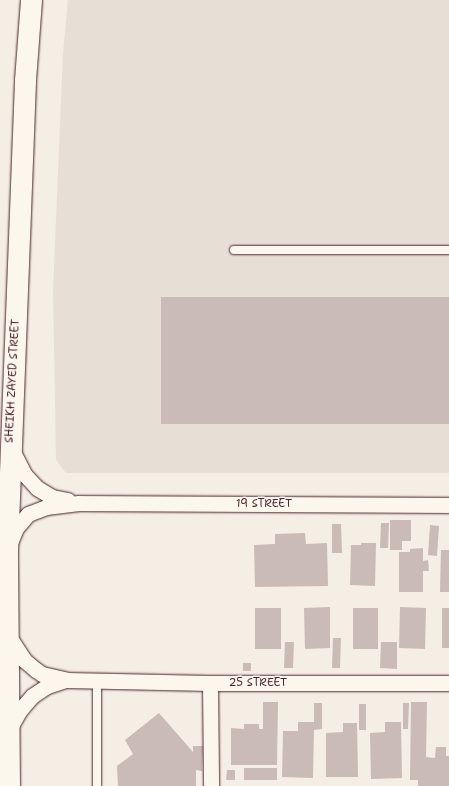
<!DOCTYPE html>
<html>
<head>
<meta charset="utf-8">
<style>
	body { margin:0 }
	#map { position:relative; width:449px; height:786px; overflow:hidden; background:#f4eee4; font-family:"Shantell Sans",sans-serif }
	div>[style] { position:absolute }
	.built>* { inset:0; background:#e7dfd6 }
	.building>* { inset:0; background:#cabbb6 }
	.roads { filter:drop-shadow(0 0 1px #4a1f2b) drop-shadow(0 0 1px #4a1f2b) }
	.lane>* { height:8px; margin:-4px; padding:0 4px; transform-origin:4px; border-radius:4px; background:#fbf7ec }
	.street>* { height:15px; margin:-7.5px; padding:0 7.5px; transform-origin:7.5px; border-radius:7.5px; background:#fbf7ec }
	.secondary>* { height:21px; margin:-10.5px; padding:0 10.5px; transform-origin:10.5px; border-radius:10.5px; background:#fbf7ec }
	span { translate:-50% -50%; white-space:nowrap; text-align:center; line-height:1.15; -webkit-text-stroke:3px #fbf7ec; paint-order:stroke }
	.street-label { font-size:11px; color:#4a1f2b }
</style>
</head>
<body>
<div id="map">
	<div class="built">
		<div style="clip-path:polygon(68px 0,449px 0,449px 473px,66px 473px,56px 460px,53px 290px,63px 53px)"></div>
	</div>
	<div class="building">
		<div style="clip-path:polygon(161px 297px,449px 297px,449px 424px,161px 424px)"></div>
		<div style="clip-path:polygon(390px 520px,411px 520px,411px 541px,402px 541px,402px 550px,390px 550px)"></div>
		<div style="clip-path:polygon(381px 523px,389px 523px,388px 548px,380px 548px)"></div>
		<div style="clip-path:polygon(332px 524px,341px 524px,342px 553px,332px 553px)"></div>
		<div style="clip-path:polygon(430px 525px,439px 526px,437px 556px,428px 555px)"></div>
		<div style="clip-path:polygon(305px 533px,306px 544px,327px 543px,328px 586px,255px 587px,254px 545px,275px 544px,275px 534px)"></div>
		<div style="clip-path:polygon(361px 543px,376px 543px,375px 586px,350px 585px,351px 545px,361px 545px)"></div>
		<div style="clip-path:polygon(423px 548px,423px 561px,428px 560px,429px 571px,423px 571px,423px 592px,399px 592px,399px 552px,410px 552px,410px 549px)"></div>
		<div style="clip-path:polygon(441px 550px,449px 550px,449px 592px,440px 592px)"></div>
		<div style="clip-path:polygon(330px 607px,330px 648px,305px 649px,304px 608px)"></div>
		<div style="clip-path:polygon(400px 607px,426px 608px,425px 649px,399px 648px)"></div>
		<div style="clip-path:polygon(255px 608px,281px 608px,281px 649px,255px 649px)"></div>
		<div style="clip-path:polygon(353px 608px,378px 608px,378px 649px,353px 649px)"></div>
		<div style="clip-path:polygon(442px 608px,449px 608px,449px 648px,442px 648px)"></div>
		<div style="clip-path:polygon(333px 638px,341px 638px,340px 668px,332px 668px)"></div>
		<div style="clip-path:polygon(285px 642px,294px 642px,293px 668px,284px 668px)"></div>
		<div style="clip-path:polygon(381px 642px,397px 642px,397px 669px,380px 668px)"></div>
		<div style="clip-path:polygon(243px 663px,251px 663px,251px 671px,243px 671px)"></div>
		<div style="clip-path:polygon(263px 702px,278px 702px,277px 765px,231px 765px,231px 728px,244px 729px,244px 724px,259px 724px,259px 729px,263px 729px)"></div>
		<div style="clip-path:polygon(411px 702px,427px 702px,426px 757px,435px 758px,436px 747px,446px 747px,446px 756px,449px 756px,449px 786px,418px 786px,418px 780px,410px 780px)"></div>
		<div style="clip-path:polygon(314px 703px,322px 703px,322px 729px,314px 730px,313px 778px,282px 777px,283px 731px,298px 731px,298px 722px,314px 722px)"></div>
		<div style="clip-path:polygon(403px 703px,409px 703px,408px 729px,403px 729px)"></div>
		<div style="clip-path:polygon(359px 704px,366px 704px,366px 730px,359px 730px)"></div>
		<div style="clip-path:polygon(159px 713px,193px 752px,193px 746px,203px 746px,202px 771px,196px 770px,196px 786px,118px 786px,117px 766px,133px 754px,125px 740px)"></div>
		<div style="clip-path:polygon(385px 722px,401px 722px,402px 778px,371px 779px,370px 733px,385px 732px)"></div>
		<div style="clip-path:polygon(343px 723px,357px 723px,358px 777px,326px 777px,326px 733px,343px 732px)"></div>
		<div style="clip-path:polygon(244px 768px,277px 768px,277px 780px,244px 780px)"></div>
		<div style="clip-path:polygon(227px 770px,235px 770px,235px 780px,226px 780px)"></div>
	</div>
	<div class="roads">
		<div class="lane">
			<div style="left:234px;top:250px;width:215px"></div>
			<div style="left:97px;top:786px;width:105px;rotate:-90deg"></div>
		</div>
		<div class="street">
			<div style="left:12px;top:450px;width:28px;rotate:63deg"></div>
			<div style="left:25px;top:475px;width:18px;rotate:47deg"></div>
			<div style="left:37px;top:488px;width:17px;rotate:31deg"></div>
			<div style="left:52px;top:497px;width:16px;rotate:11deg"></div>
			<div style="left:10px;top:543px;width:16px;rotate:-68deg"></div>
			<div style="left:16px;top:528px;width:18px;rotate:-49deg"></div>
			<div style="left:28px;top:514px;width:19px;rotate:-21deg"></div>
			<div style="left:46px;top:507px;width:33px;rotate:-7deg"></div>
			<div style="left:79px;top:503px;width:370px;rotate:0.3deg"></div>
			<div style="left:8px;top:635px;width:30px;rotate:57deg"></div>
			<div style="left:24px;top:660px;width:16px;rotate:40deg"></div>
			<div style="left:36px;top:670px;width:7px;rotate:34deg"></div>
			<div style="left:42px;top:674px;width:26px;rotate:13deg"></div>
			<div style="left:67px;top:680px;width:143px;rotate:1.2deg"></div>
			<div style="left:210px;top:683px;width:239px"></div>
			<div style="left:210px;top:683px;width:103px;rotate:89.4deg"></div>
			<div style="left:9px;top:729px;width:22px;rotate:-60deg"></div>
			<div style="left:20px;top:710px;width:18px;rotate:-49deg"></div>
			<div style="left:32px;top:696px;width:18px;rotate:-34deg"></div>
			<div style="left:47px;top:686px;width:19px;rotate:-18deg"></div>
		</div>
		<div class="secondary">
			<div style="left:9px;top:786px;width:236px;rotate:-90.5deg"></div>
			<div style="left:7px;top:550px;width:470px;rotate:-87.8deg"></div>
			<div style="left:25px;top:80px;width:80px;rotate:-85.7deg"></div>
		</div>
	</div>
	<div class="street-label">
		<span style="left:13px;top:381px;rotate:-87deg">SHEIKH ZAYED STREET</span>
		<span style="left:264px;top:504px">19 STREET</span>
		<span style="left:258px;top:683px">25 STREET</span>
	</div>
</div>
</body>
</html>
